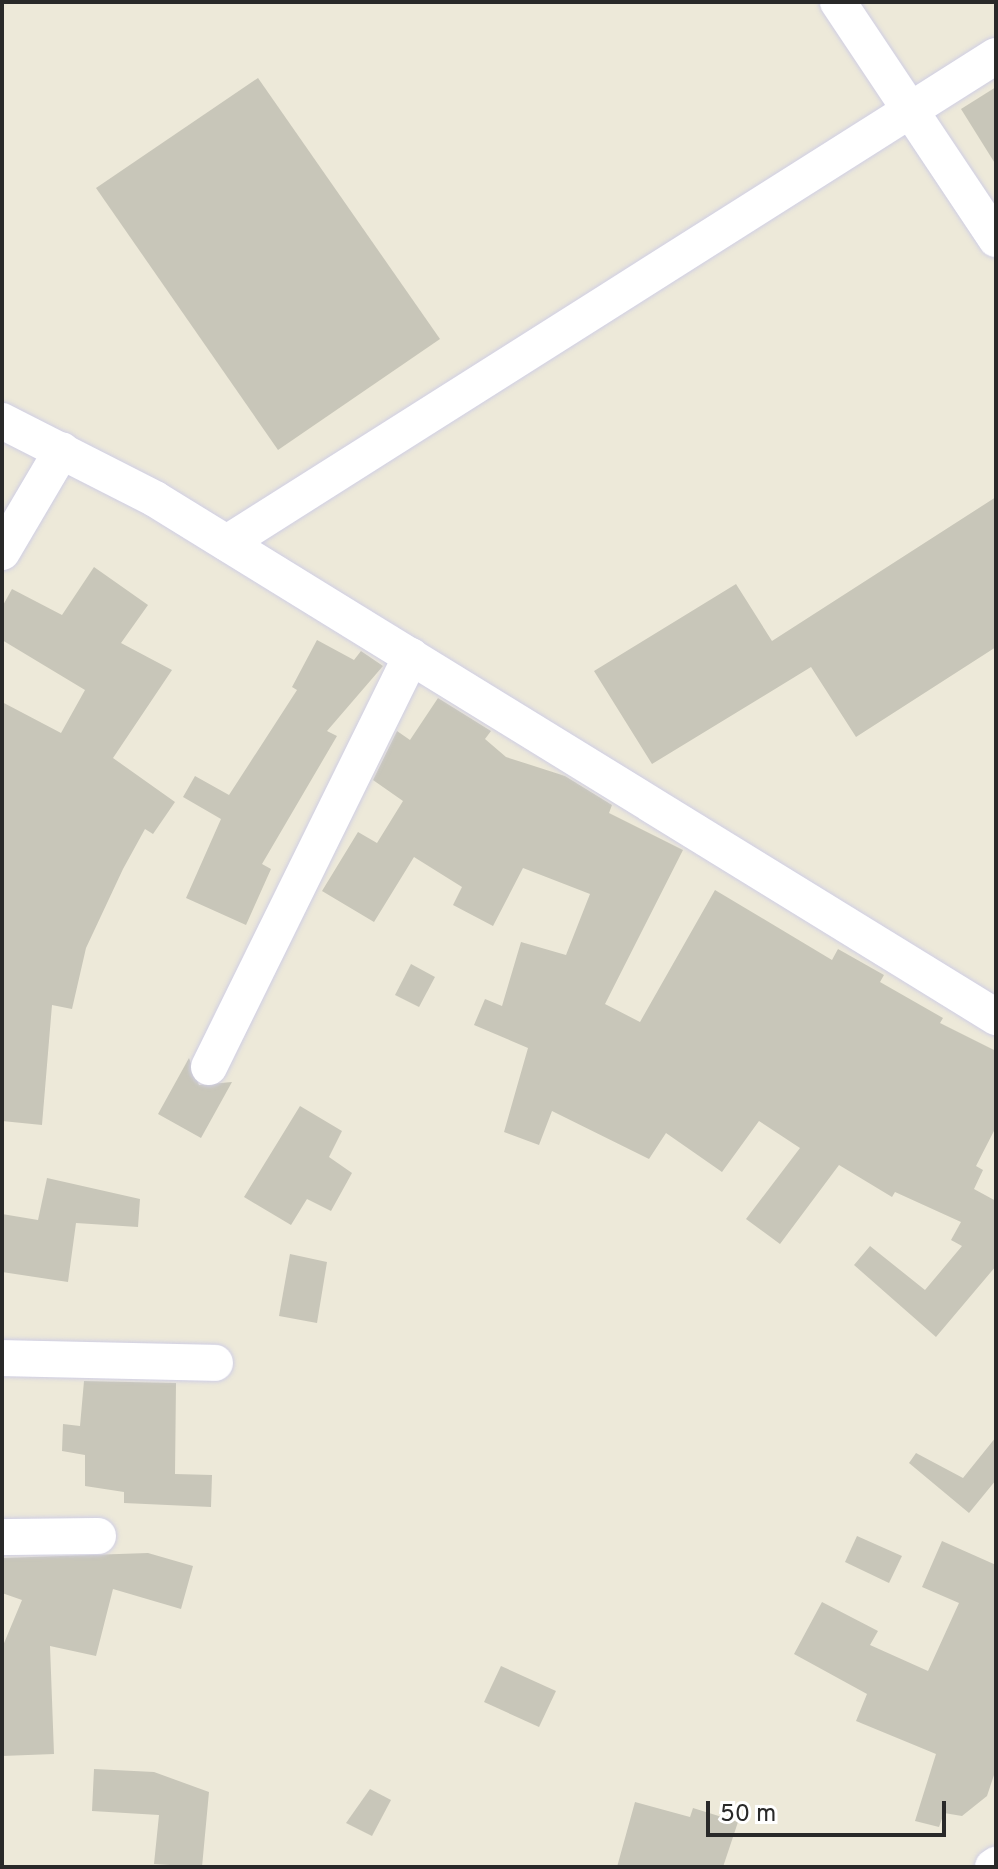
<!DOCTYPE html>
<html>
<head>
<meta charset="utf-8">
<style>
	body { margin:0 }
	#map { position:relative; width:998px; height:1869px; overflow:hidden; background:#ede9d9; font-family:Overpass,sans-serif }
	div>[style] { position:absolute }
	.building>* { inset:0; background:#c8c6b9 }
	.roads { filter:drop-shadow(0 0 2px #cfcee4) drop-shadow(0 0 2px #cfcee4) }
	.minor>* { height:36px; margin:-18px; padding:0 18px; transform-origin:18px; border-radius:18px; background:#fff }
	span { translate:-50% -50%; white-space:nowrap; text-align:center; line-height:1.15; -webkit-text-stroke:8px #fff; paint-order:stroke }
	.frame { position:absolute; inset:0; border:4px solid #292929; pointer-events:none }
	.scale { position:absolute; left:706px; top:1801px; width:240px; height:36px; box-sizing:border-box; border:4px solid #292929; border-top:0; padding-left:10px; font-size:24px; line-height:28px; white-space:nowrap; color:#292929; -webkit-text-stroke:6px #fff; paint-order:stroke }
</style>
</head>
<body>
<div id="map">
	<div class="building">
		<div style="clip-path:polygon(258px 78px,440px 339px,278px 450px,96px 188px)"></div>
		<div style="clip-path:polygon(996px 87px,996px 165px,961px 109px)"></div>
		<div style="clip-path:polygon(996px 497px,996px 647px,856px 737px,811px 667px,652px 764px,594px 671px,736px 584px,772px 641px)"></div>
		<div style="clip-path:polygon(94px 567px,148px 605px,121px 643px,172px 670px,113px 758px,175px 802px,153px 834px,145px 829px,123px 869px,86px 948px,72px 1009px,52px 1005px,42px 1125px,2px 1121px,2px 702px,61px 733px,85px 690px,2px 640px,2px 607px,12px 589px,62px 615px)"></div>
		<div style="clip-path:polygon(317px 640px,354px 660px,361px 651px,383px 666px,327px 731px,337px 736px,262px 864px,271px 869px,246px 925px,186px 898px,221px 819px,183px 797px,195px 776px,229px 795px,297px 690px,292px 687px)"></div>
		<div style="clip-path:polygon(438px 698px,491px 731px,485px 739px,506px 757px,565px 776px,612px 805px,609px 813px,683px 850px,605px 1004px,640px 1022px,715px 890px,832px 960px,838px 949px,884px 975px,880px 982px,943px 1018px,940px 1023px,996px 1051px,996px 1127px,976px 1166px,983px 1170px,974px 1189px,996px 1201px,996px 1266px,936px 1337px,854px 1265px,870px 1246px,925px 1290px,962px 1246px,951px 1240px,961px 1222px,895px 1192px,892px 1197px,839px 1165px,780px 1244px,746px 1219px,800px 1148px,759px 1121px,722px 1172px,666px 1133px,649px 1159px,552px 1111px,539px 1145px,504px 1132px,528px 1048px,474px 1025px,485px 999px,502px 1006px,521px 942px,566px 955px,590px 894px,523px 868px,493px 926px,453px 905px,462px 887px,414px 857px,374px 922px,322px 891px,358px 832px,377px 843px,403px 801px,373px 780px,397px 731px,410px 740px)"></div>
		<div style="clip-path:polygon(411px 964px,435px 977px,419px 1007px,395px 995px)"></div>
		<div style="clip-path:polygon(189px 1058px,199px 1085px,232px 1082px,201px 1138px,158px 1114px)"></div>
		<div style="clip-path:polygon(300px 1106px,342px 1131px,329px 1157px,352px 1173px,331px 1211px,307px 1199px,291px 1225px,244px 1197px)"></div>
		<div style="clip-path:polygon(47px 1178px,140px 1199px,138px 1227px,76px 1223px,68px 1282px,2px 1272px,2px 1214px,38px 1220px)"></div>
		<div style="clip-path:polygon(290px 1254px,327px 1262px,317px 1323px,279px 1316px)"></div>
		<div style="clip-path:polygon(84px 1381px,176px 1383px,175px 1474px,212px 1475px,211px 1507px,124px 1503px,124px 1492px,85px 1486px,85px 1455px,62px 1451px,63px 1424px,80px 1426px)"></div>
		<div style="clip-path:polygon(996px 1437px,996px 1480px,969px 1513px,909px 1463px,916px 1453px,963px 1478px)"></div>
		<div style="clip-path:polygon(857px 1536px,902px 1556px,889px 1583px,845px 1562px)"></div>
		<div style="clip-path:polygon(942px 1541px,996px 1565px,996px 1769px,987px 1796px,962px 1816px,944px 1813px,939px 1827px,915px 1821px,936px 1754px,856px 1721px,867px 1694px,794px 1654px,822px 1602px,878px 1631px,870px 1645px,928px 1671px,959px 1603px,922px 1587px)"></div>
		<div style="clip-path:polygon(148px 1553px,193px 1566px,181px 1609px,113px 1589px,96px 1656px,50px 1646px,54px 1754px,2px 1756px,2px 1648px,22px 1600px,2px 1593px,2px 1558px)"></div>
		<div style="clip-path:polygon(501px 1666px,556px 1691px,539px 1727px,484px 1702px)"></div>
		<div style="clip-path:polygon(94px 1769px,154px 1772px,209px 1792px,202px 1867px,154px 1864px,159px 1815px,92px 1811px)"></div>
		<div style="clip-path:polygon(370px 1789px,391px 1800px,372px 1836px,346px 1823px)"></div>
		<div style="clip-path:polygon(635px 1802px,690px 1817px,693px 1808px,738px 1822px,723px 1867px,617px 1867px)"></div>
	</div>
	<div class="roads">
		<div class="minor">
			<div style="left:838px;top:2px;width:285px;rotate:56.3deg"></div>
			<div style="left:2px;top:421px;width:172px;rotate:27deg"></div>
			<div style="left:155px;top:499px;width:988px;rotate:31.63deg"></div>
			<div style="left:227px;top:543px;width:910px;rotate:-32.35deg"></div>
			<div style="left:2px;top:552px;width:118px;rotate:-59.5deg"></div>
			<div style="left:209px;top:1067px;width:458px;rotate:-63.8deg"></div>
			<div style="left:2px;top:1358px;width:213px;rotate:1.3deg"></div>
			<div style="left:2px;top:1537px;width:96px;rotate:-0.6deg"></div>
			<div style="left:993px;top:1867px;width:4px;rotate:-34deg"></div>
		</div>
	</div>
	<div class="frame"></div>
	<div class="scale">50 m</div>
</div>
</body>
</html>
